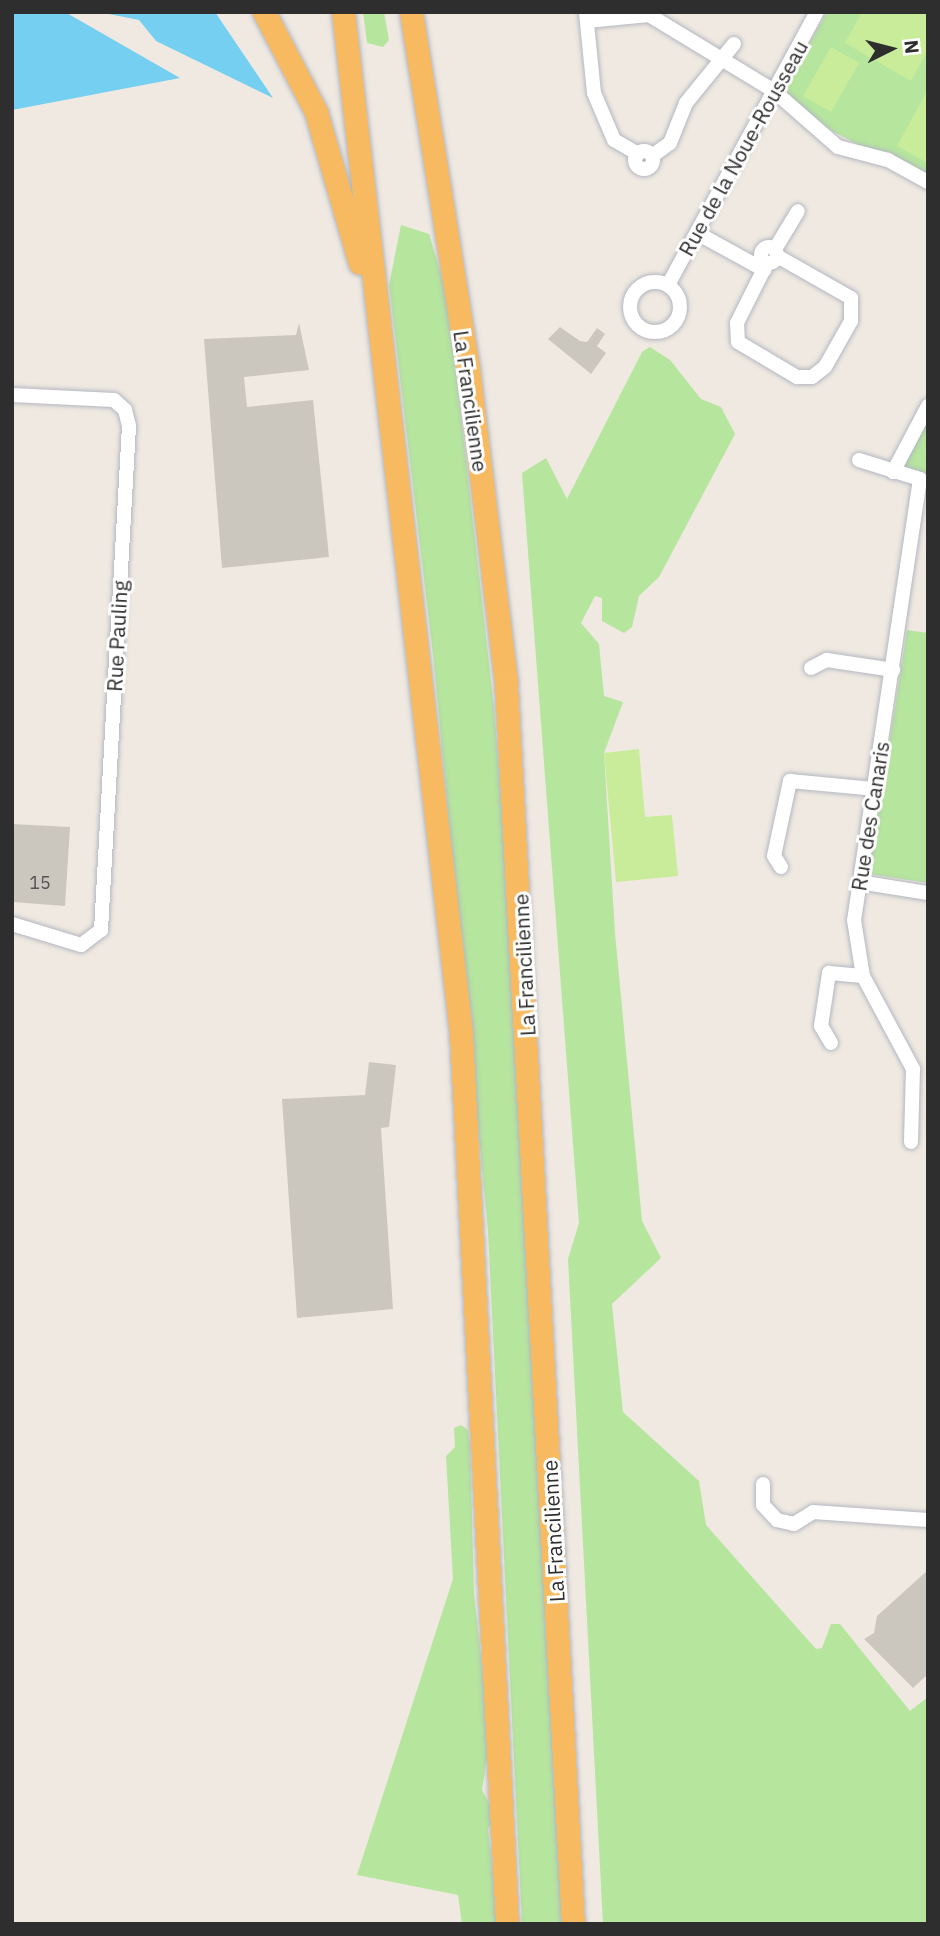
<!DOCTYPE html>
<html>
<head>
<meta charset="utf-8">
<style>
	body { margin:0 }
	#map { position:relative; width:940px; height:1936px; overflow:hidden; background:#efe9e1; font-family:"IBM Plex Sans",sans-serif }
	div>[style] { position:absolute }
	.green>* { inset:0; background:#b6e59e }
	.pitch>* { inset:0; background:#c9ec9a }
	.water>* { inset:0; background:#75cff0 }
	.building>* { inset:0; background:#cbc7bf }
	.roads { filter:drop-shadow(0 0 2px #b4b7c1) drop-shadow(0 0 2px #b4b7c1) }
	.minor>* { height:14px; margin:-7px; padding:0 7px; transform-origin:7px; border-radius:7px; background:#fff }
	.minor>.ring { margin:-7px; padding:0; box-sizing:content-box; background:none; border:14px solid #fff; border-radius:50% }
	.trunk>* { height:23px; margin:-11.5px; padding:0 11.5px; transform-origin:11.5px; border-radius:11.5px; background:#f8ba60 }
	span { translate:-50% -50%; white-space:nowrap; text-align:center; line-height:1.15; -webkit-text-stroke:6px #fff; paint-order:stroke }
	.number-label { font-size:18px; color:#555452 }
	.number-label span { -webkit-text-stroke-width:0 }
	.street-label { font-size:21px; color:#2e2e2e }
	.frame { position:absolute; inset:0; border:14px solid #2e2e2e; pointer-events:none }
	.north { position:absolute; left:856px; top:14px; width:70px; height:70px; -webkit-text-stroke:5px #fff; paint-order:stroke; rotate:84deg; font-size:19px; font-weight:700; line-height:28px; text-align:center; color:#2e2e2e }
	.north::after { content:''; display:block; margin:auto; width:24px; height:32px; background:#2e2e2e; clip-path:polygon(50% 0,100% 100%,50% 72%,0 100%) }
</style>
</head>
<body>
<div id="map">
	<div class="green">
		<div style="clip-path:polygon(363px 12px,384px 12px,389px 40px,383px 47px,367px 43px)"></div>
		<div style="clip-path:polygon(827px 12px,928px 12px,928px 182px,812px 120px,781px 94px)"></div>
		<div style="clip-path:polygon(401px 225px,429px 234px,447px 293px,494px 707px,511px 931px,565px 1924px,522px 1924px,488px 1231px,433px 655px,389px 285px)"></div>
		<div style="clip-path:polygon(650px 347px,670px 360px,701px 399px,721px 407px,735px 434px,659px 577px,639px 596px,632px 627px,624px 633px,602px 621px,602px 598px,595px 596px,581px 623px,599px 644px,604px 696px,623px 702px,604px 753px,615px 933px,642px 1221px,661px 1258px,612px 1304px,623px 1412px,699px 1481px,706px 1525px,816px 1649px,822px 1648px,831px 1624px,840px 1624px,910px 1711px,928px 1697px,928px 1924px,603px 1924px,568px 1259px,579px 1223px,522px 473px,546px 458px,567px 499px,642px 352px)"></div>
		<div style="clip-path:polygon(928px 419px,928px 475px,902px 467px)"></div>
		<div style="clip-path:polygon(907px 630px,928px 633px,928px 883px,869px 874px)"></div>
		<div style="clip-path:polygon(461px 1425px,468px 1430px,470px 1445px,474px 1593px,490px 1739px,482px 1790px,496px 1816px,488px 1829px,499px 1924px,462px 1924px,458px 1895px,357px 1875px,453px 1579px,446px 1456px,455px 1447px,454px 1428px)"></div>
	</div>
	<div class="pitch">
		<div style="clip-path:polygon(862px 12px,928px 12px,928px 50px,911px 81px,845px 43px)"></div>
		<div style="clip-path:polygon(831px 47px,859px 63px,831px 112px,803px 96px)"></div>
		<div style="clip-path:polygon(928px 89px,928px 163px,897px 146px)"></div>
		<div style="clip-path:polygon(639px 749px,645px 817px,672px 815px,678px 876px,616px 882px,604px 753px)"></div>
	</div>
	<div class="water">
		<div style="clip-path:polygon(12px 12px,65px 12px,180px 78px,12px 110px)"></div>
		<div style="clip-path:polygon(99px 12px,215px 12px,273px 98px,156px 41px,139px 20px)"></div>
	</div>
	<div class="building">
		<div style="clip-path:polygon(299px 323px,309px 370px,244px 377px,247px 407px,313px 400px,329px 557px,222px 568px,204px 339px,296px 335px)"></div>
		<div style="clip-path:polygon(560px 327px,580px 341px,587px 342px,597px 328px,605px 334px,597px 346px,606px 353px,591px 374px,548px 339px)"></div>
		<div style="clip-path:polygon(12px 824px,70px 827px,65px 906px,13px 902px)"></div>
		<div style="clip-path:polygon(369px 1062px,396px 1065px,389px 1127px,381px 1128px,393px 1309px,297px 1318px,282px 1099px,365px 1095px)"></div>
		<div style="clip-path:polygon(928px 1570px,928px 1674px,913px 1688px,864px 1639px,874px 1633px,877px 1616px)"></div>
	</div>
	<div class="roads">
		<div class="minor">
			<div style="left:586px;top:13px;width:80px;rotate:84.3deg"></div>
			<div style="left:594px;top:93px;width:51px;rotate:66.9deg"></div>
			<div style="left:614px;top:140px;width:28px;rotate:30deg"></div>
			<div style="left:587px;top:21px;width:62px;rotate:-5.5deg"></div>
			<div style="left:649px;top:15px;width:146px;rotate:31.3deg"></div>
			<div style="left:774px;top:91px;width:85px;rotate:41.2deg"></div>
			<div style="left:838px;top:147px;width:52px;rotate:14.6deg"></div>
			<div style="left:888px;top:160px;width:46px;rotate:28.8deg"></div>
			<div class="ring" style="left:635px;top:151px;width:4px;height:4px"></div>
			<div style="left:652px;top:156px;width:22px;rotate:-36deg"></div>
			<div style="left:670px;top:143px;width:43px;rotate:-68.2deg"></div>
			<div style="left:686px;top:103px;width:76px;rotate:-50.9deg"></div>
			<div style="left:697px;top:233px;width:77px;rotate:28.9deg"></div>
			<div class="ring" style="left:761px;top:247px;width:2px;height:2px"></div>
			<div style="left:775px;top:249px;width:44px;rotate:-58.8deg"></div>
			<div style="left:767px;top:263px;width:67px;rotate:116.6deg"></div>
			<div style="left:737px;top:323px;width:19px;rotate:87deg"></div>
			<div style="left:738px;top:342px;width:69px;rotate:30.7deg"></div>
			<div style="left:797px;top:377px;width:15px"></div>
			<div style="left:812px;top:377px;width:16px;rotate:-38deg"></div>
			<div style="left:825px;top:367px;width:53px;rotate:-60.5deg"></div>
			<div style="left:851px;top:321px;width:23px;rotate:-90deg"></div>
			<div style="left:851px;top:298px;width:85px;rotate:-150.4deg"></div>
			<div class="ring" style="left:630px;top:282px;width:36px;height:36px"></div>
			<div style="left:668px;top:285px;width:311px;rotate:-61.4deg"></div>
			<div style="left:12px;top:395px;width:102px;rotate:2.8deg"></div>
			<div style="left:114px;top:400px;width:15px;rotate:42deg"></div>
			<div style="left:125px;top:410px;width:16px;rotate:76deg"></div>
			<div style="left:129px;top:426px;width:505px;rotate:93.18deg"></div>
			<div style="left:101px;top:930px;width:25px;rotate:143deg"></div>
			<div style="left:81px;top:945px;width:72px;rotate:-163.1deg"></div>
			<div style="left:859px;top:460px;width:64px;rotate:17.3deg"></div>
			<div style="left:920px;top:479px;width:446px;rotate:98.5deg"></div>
			<div style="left:854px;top:920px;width:57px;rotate:80.9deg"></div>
			<div style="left:863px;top:976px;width:106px;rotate:61.7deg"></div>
			<div style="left:913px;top:1069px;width:73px;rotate:91.6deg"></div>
			<div style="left:893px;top:472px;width:75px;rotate:-62.1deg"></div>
			<div style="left:811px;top:668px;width:18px;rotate:-27deg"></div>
			<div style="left:827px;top:660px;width:67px;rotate:8.6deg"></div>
			<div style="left:781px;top:867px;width:13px;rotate:-122deg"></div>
			<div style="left:774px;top:856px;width:77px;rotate:-78deg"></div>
			<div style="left:790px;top:781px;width:84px;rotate:5.4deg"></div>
			<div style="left:859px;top:882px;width:70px;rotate:9.1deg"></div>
			<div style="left:831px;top:1043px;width:20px;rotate:-120deg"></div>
			<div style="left:821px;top:1026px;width:54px;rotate:-81.4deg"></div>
			<div style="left:829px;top:973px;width:34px;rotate:5deg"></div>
			<div style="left:763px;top:1484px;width:21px;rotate:90deg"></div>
			<div style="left:763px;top:1505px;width:21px;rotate:47deg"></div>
			<div style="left:777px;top:1520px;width:17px;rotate:13deg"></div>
			<div style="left:794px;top:1524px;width:22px;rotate:-32deg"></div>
			<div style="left:813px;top:1512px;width:115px;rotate:4deg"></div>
		</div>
		<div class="trunk">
			<div style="left:264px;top:12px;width:113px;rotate:62.5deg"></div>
			<div style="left:316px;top:112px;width:157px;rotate:73.8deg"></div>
			<div style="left:343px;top:12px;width:1029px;rotate:83.41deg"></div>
			<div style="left:461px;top:1034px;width:891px;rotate:87.04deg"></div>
			<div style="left:411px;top:12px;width:361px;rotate:80.9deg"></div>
			<div style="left:468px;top:368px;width:318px;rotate:83.1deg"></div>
			<div style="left:506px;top:684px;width:1242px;rotate:86.91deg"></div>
		</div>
	</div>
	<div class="number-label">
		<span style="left:40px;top:883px">15</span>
	</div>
	<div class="street-label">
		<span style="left:743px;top:148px;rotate:-61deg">Rue de la Noue-Rousseau</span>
		<span style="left:471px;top:401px;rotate:82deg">La Francilienne</span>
		<span style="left:117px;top:636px;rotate:-87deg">Rue Pauling</span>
		<span style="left:870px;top:816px;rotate:-81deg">Rue des Canaris</span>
		<span style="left:524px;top:965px;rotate:-93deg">La Francilienne</span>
		<span style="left:553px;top:1531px;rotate:-93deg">La Francilienne</span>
	</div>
	<div class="frame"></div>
	<div class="north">N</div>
</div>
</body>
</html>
